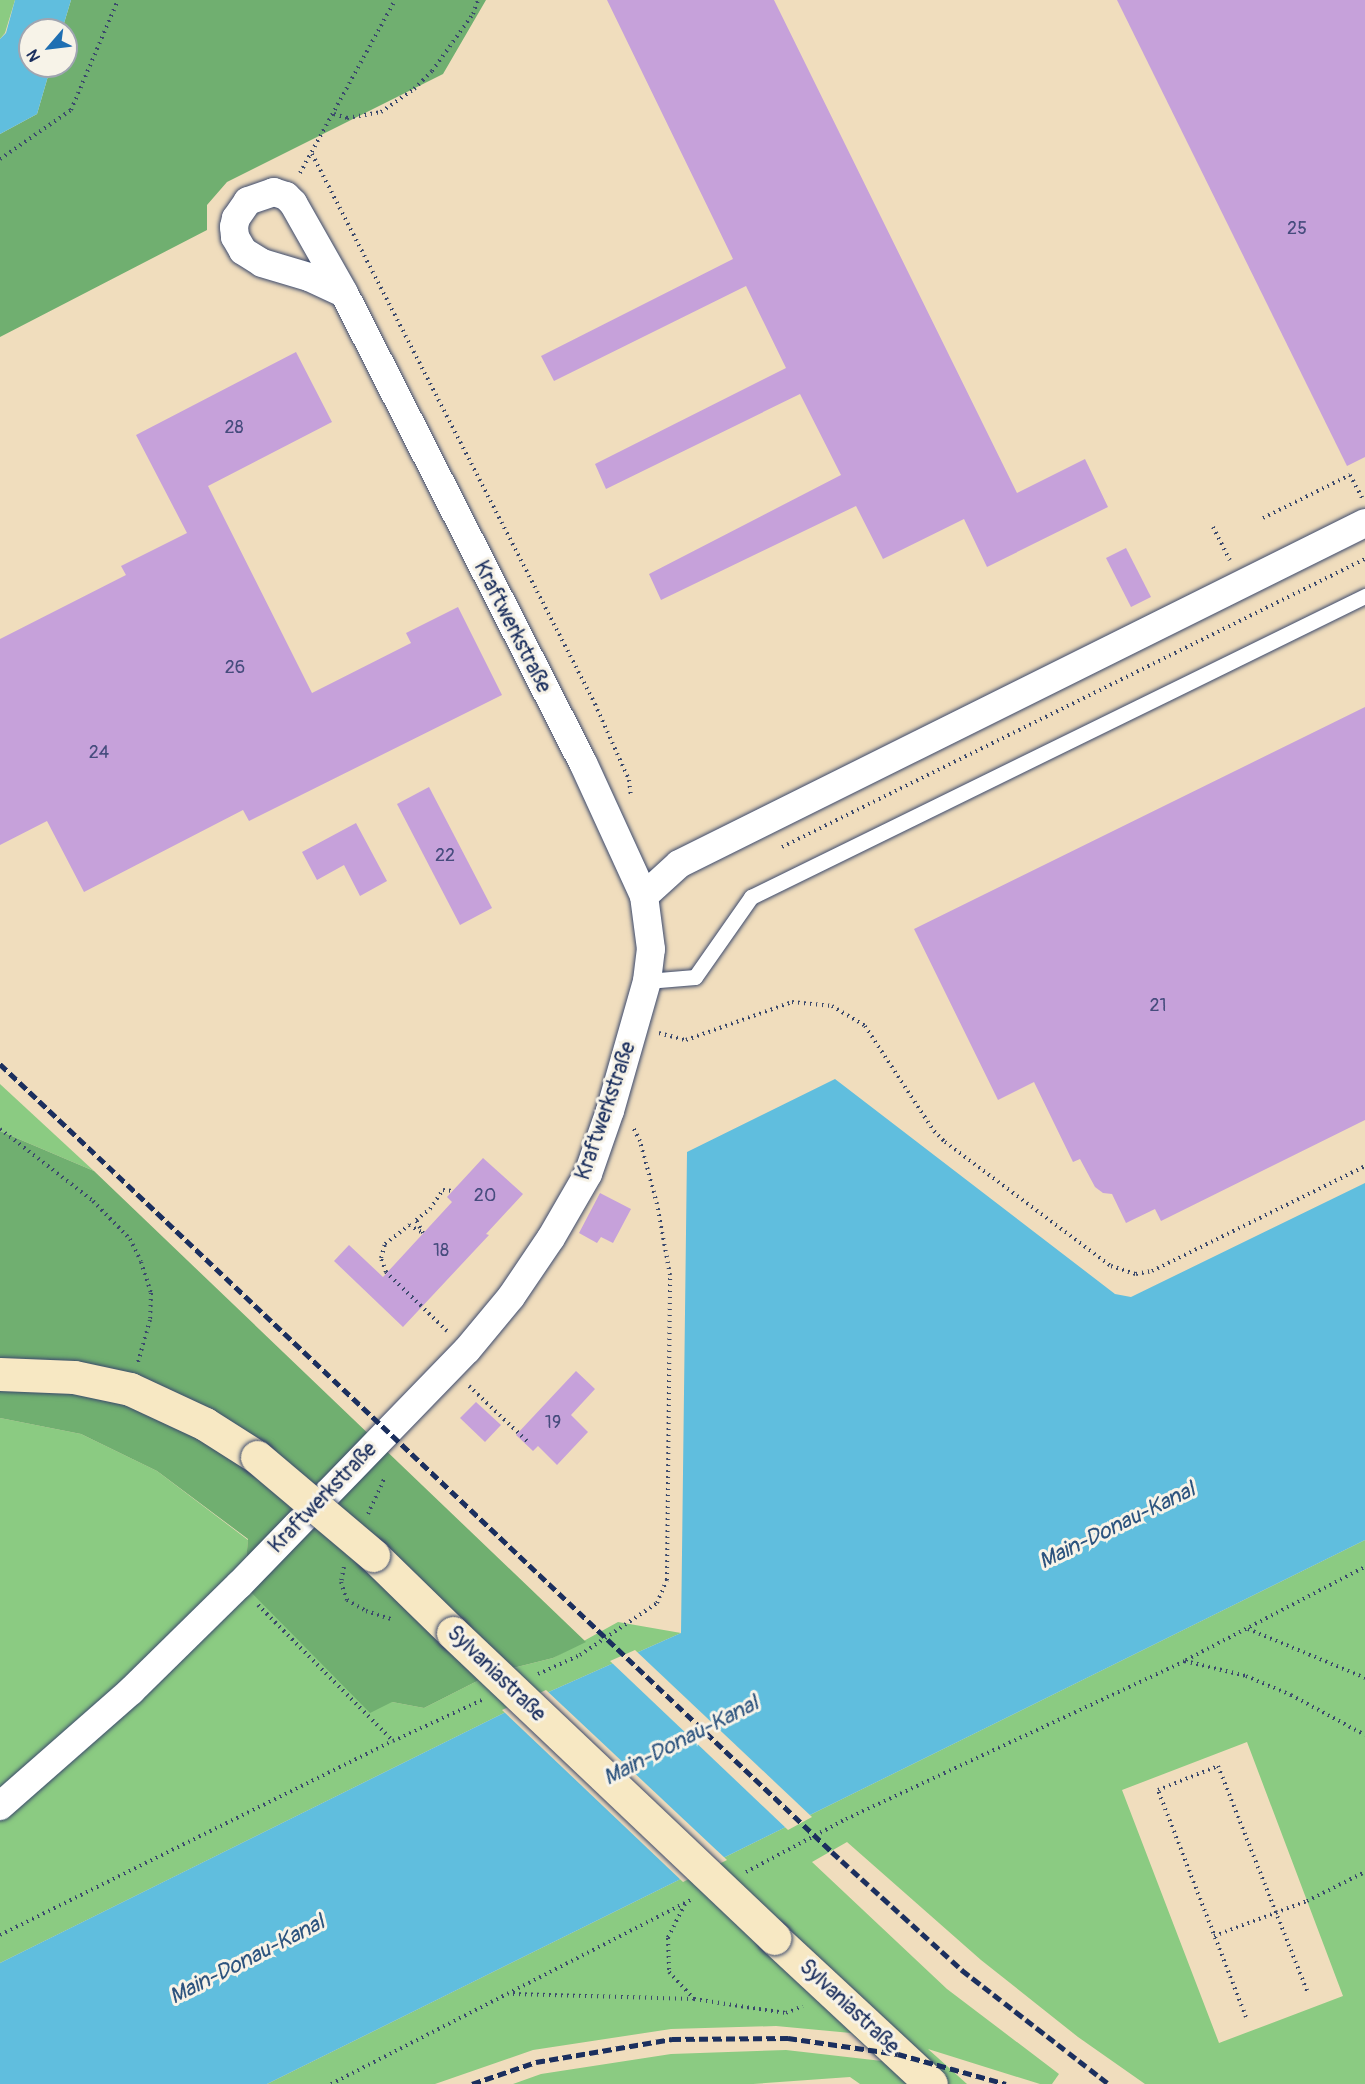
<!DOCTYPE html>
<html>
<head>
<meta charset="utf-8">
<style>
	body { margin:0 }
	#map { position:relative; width:1365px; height:2084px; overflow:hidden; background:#f0ddbd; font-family:Pangolin,sans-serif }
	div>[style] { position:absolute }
	.green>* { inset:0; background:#8bcb82 }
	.forest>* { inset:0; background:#70af70 }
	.water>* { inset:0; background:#60bede }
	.pier>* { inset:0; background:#f0ddbd }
	.building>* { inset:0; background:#c6a1da }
	.path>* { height:4px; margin-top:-2px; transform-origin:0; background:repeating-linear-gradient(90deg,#3b496c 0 1.5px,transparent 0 6px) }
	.roads { filter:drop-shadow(0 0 2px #3b496c) drop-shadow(0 0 2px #3b496c) }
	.lane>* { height:15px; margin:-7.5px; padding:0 7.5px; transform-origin:7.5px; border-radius:7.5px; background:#fff }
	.street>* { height:28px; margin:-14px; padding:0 14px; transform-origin:14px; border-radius:14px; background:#fff }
	.secondary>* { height:33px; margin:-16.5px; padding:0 16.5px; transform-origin:16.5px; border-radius:16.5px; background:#f7e8c3 }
	.rail>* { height:4.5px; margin-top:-2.25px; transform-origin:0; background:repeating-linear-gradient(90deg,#1b2f5e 0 9px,transparent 0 13.5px) }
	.bridges { filter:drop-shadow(0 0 2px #3b496c) drop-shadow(0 0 2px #3b496c) }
	.secondary-bridge>* { height:33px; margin:-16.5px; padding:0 16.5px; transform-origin:16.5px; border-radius:16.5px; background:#f7e8c3 }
	span { translate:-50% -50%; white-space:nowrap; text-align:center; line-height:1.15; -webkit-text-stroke:6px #f7f3e8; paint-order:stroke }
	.number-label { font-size:18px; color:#464c7d }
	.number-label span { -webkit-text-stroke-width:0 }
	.street-label { font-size:21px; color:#1b2f5e }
	.water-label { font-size:22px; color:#2c537e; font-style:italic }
	.north { position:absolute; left:18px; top:18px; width:60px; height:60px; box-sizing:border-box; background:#f7f3e8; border:2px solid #9fa5b1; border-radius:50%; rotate:242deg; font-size:16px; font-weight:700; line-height:24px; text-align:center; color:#1b2f5e }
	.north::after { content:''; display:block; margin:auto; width:21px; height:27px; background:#1f6fb2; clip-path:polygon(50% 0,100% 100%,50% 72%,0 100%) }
</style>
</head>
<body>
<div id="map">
	<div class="green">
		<div style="clip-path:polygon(0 0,15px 0,5px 33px,0 39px)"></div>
		<div style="clip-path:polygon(0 1084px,94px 1171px,0 1131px)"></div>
		<div style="clip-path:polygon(0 1418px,81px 1434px,157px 1471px,248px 1540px,244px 1586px,392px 1702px,424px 1708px,493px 1673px,553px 1658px,618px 1622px,681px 1633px,524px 1703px,0 1963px)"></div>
		<div style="clip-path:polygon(evenodd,1365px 1540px,1365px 2084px,1145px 2084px,1078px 2037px,981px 1960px,847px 1842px,812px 1862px,947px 1989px,1059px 2074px,1052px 2084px,1040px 2084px,928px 2049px,967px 2084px,860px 2084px,850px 2077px,753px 2084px,513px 2084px,541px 2074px,671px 2054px,786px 2050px,882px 2061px,851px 2033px,776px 2026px,671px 2029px,533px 2050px,435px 2084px,267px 2084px,1365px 1540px,1247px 1742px,1343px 1996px,1219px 2043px,1122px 1790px,1247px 1742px)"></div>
	</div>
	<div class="forest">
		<div style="clip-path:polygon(71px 0,486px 0,443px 74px,227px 182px,207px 205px,207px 230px,0 337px,0 134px,37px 114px,51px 66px,66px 66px,66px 30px,62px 30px)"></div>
		<div style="clip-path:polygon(0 1131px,94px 1171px,586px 1642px,553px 1658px,493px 1673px,424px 1708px,392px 1702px,370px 1713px,244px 1585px,248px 1539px,157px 1471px,81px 1434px,0 1418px)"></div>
	</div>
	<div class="water">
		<div style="clip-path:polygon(15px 0,71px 0,62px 30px,30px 30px,30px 66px,51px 66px,37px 114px,0 134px,0 39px,6px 33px)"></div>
		<div style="clip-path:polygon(835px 1079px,1115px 1294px,1131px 1297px,1365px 1183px,1365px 1540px,267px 2084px,0 2084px,0 1963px,524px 1703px,681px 1633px,687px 1152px)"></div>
	</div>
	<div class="pier">
		<div style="clip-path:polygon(635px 1650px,812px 1817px,788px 1830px,610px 1661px)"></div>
		<div style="clip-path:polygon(546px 1690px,727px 1860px,683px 1882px,502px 1710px)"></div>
	</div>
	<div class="building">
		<div style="clip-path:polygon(607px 0,774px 0,1017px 493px,1085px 459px,1108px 507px,987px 567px,964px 519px,883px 559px,856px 506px,661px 600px,649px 574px,841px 475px,800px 394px,606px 489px,595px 464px,786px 368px,746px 286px,554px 381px,541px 356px,733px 259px)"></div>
		<div style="clip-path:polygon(1117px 0,1365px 0,1365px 457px,1347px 466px)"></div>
		<div style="clip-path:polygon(296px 352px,332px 422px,208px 486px,312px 693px,411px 643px,406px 633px,458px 607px,502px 695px,249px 821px,243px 810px,84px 892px,47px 821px,0 845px,0 639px,126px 575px,121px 566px,187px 533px,136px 435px)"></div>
		<div style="clip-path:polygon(1126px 548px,1151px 597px,1131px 607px,1106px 558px)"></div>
		<div style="clip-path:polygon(1365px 707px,1365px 1120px,1161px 1221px,1155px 1209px,1126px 1223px,1112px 1194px,1103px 1193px,1095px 1187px,1080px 1159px,1073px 1162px,1034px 1082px,998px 1100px,914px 929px)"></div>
		<div style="clip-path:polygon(429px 787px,492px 908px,460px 925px,397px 804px)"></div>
		<div style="clip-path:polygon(356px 823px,387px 881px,360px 896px,344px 865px,317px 880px,302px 852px)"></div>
		<div style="clip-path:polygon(483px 1158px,523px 1194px,486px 1234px,489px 1235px,403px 1327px,334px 1261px,349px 1245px,383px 1277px,452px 1202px,447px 1197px)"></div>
		<div style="clip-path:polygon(600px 1193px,631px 1209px,613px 1243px,601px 1237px,597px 1243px,579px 1233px)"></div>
		<div style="clip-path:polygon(576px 1371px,595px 1389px,571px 1415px,588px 1432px,557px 1465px,538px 1446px,533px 1451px,516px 1435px)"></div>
		<div style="clip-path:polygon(476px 1402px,501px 1425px,485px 1442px,460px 1418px)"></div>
	</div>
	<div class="path">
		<div style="left:334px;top:114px;width:14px;rotate:17deg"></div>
		<div style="left:347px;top:118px;width:35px;rotate:-10deg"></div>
		<div style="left:381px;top:112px;width:40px;rotate:-34.9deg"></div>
		<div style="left:414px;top:89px;width:25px;rotate:-45deg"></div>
		<div style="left:432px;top:71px;width:70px;rotate:-54.3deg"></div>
		<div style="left:473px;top:14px;width:15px;rotate:-70deg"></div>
		<div style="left:312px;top:154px;width:619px;rotate:62.77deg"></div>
		<div style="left:595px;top:704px;width:83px;rotate:65.9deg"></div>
		<div style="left:629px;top:780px;width:17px;rotate:83deg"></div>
		<div style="left:0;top:159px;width:86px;rotate:-34.6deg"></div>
		<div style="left:71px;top:110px;width:120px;rotate:-66.9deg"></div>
		<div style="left:300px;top:173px;width:197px;rotate:-61.2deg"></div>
		<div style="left:1263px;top:518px;width:97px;rotate:-26.3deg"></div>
		<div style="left:1350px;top:475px;width:26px;rotate:62deg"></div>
		<div style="left:1213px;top:527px;width:37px;rotate:63deg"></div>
		<div style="left:782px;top:847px;width:650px;rotate:-26.29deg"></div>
		<div style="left:659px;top:1033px;width:28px;rotate:15deg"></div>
		<div style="left:686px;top:1040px;width:113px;rotate:-19.7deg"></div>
		<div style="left:792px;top:1002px;width:40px;rotate:5.7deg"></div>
		<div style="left:832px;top:1006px;width:39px;rotate:31deg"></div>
		<div style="left:865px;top:1026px;width:126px;rotate:56.7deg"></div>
		<div style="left:934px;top:1131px;width:16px;rotate:45deg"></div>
		<div style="left:945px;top:1142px;width:207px;rotate:36.8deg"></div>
		<div style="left:1111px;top:1266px;width:26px;rotate:18deg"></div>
		<div style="left:1136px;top:1274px;width:16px;rotate:-11deg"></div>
		<div style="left:1152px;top:1271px;width:237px;rotate:-26.2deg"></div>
		<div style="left:0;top:1129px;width:118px;rotate:37.7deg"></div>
		<div style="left:93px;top:1201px;width:53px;rotate:45.8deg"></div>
		<div style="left:130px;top:1239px;width:25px;rotate:64deg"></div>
		<div style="left:141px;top:1262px;width:33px;rotate:72deg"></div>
		<div style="left:151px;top:1293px;width:27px;rotate:92deg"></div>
		<div style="left:150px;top:1320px;width:44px;rotate:105.9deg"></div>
		<div style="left:447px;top:1331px;width:85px;rotate:-136deg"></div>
		<div style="left:386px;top:1272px;width:15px;rotate:-110deg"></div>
		<div style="left:381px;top:1258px;width:15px;rotate:-74deg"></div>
		<div style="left:385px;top:1244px;width:31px;rotate:-38deg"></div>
		<div style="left:409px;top:1225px;width:16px;rotate:30deg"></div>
		<div style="left:423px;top:1233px;width:15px;rotate:-118deg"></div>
		<div style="left:416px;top:1220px;width:18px;rotate:-38deg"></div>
		<div style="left:430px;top:1209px;width:23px;rotate:-56deg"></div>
		<div style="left:443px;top:1190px;width:10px;rotate:6deg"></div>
		<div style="left:469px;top:1386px;width:81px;rotate:43.5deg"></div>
		<div style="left:368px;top:1514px;width:41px;rotate:-65.3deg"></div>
		<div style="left:344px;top:1567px;width:15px;rotate:101deg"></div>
		<div style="left:341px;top:1582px;width:19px;rotate:72deg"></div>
		<div style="left:347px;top:1600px;width:22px;rotate:30deg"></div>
		<div style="left:366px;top:1611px;width:29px;rotate:18deg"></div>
		<div style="left:258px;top:1605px;width:192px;rotate:45.2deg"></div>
		<div style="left:1248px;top:1629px;width:127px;rotate:22.7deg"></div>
		<div style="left:1186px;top:1660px;width:202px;rotate:-27.5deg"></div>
		<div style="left:538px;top:1674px;width:46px;rotate:-24.3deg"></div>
		<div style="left:580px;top:1655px;width:93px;rotate:-34deg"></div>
		<div style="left:657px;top:1603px;width:25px;rotate:-67deg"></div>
		<div style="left:667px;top:1580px;width:305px;rotate:-89.4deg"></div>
		<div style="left:670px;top:1275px;width:72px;rotate:-100.4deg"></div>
		<div style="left:657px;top:1204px;width:65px;rotate:-105.1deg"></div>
		<div style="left:640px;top:1141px;width:16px;rotate:-117deg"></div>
		<div style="left:746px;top:1872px;width:113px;rotate:-27.9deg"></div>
		<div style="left:846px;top:1819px;width:374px;rotate:-25deg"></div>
		<div style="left:1185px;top:1661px;width:63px;rotate:13.8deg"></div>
		<div style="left:1246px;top:1676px;width:49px;rotate:22.9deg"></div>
		<div style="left:1291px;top:1695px;width:84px;rotate:28.4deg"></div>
		<div style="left:685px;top:1904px;width:38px;rotate:117deg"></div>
		<div style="left:668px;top:1938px;width:34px;rotate:88deg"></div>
		<div style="left:669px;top:1972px;width:37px;rotate:47deg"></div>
		<div style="left:0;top:1935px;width:438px;rotate:-26.3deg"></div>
		<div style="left:393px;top:1741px;width:98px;rotate:-24.7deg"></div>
		<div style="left:1214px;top:1936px;width:99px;rotate:-20.6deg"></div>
		<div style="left:1307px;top:1901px;width:65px;rotate:-26.6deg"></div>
		<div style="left:513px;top:1994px;width:181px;rotate:1.6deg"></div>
		<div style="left:694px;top:1999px;width:93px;rotate:8.7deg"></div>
		<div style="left:786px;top:2013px;width:18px;rotate:-22deg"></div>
		<div style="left:1246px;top:2017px;width:243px;rotate:-111.2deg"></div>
		<div style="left:1158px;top:1790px;width:65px;rotate:-21.8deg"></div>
		<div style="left:1218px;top:1766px;width:242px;rotate:68.4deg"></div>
		<div style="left:331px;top:2084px;width:404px;rotate:-27.1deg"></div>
	</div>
	<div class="roads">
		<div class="lane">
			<div style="left:647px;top:981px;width:48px;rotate:-4.8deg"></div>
			<div style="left:695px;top:977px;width:98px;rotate:-55deg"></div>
			<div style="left:751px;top:897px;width:684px;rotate:-26.12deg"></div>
		</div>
		<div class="street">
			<div style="left:644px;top:896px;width:47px;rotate:-42.4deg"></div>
			<div style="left:679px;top:864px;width:766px;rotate:-26.43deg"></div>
			<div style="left:0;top:1806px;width:174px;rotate:-41.3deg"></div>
			<div style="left:131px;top:1691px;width:151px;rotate:-44.5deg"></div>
			<div style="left:239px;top:1585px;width:327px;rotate:-45.9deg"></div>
			<div style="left:467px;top:1350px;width:69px;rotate:-50.3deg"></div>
			<div style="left:511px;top:1297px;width:71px;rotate:-55.9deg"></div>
			<div style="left:551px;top:1238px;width:74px;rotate:-60deg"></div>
			<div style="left:588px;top:1174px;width:67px;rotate:-70.8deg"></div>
			<div style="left:610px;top:1111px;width:135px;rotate:-74.1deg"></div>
			<div style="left:647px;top:981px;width:32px;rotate:-83deg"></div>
			<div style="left:651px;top:949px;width:53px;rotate:-97.5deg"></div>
			<div style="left:644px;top:896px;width:146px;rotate:-114.6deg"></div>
			<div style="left:583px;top:763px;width:527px;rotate:-116.95deg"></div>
			<div style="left:344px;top:293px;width:103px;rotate:-119.5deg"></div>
			<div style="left:293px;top:203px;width:10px;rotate:-135deg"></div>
			<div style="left:286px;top:196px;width:13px;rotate:-162deg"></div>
			<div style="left:274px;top:192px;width:28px;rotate:161deg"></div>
			<div style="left:248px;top:201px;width:21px;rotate:125deg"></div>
			<div style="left:236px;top:218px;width:9px;rotate:103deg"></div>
			<div style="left:234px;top:227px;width:10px;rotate:84deg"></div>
			<div style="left:235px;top:237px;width:16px;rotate:60deg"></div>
			<div style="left:243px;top:251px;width:22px;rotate:32deg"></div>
			<div style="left:262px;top:263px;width:49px;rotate:16.6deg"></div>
			<div style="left:309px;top:277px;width:38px;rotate:25deg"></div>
		</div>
		<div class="secondary">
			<div style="left:0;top:1374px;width:74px;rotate:2.3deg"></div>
			<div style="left:74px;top:1377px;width:57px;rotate:12.1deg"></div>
			<div style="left:130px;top:1389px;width:83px;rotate:25deg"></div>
			<div style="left:205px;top:1424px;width:62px;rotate:32.4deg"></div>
			<div style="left:373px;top:1555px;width:112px;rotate:44.3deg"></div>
			<div style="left:774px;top:1938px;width:214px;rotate:42.9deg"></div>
		</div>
	</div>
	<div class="rail">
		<div style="left:0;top:1064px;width:1146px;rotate:43.44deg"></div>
		<div style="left:832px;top:1852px;width:176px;rotate:42.2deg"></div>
		<div style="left:962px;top:1970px;width:186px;rotate:37.8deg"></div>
		<div style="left:472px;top:2084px;width:68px;rotate:-19deg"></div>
		<div style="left:536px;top:2062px;width:138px;rotate:-9.6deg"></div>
		<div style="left:672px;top:2039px;width:116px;rotate:-0.5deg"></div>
		<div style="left:788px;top:2038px;width:111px;rotate:8.3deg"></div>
		<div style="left:898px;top:2054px;width:112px;rotate:15.5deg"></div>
	</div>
	<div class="bridges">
		<div class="secondary-bridge">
			<div style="left:257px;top:1457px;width:152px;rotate:40.2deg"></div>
			<div style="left:453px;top:1633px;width:443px;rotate:43.5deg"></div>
		</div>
	</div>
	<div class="number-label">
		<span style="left:1297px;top:229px">25</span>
		<span style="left:234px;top:428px">28</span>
		<span style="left:235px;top:668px">26</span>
		<span style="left:99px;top:753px">24</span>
		<span style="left:445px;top:856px">22</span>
		<span style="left:1158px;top:1006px">21</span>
		<span style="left:485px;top:1196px">20</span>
		<span style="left:441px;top:1251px">18</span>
		<span style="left:553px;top:1423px">19</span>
	</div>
	<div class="street-label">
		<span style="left:512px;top:627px;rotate:63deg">Kraftwerkstraße</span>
		<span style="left:606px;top:1111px;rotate:-71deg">Kraftwerkstraße</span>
		<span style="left:323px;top:1498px;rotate:-46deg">Kraftwerkstraße</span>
		<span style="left:496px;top:1674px;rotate:44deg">Sylvaniastraße</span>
		<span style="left:849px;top:2007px;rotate:43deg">Sylvaniastraße</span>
	</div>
	<div class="water-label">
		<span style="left:1117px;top:1526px;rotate:-26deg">Main-Donau-Kanal</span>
		<span style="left:681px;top:1741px;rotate:-27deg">Main-Donau-Kanal</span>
		<span style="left:247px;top:1960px;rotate:-27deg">Main-Donau-Kanal</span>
	</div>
	<div class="north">N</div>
</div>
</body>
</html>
